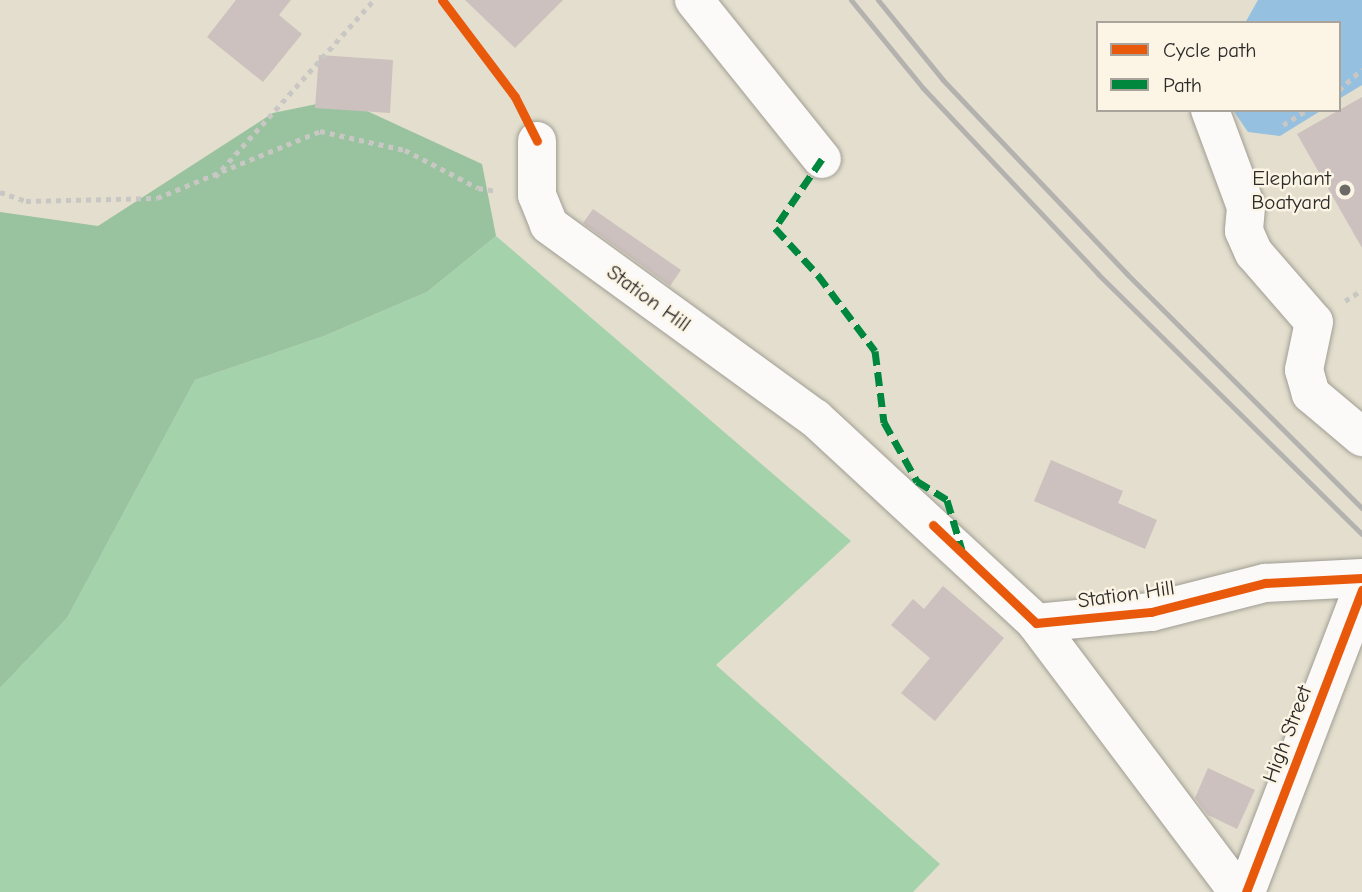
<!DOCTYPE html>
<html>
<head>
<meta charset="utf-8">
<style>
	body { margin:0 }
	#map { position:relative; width:1362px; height:892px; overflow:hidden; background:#e3decd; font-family:"Comic Neue",sans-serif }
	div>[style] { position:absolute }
	.green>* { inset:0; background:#a4d2ab }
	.forest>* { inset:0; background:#99c39f }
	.water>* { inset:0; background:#95c0df }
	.building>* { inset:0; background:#cdc1bf }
	.path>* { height:4.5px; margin-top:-2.25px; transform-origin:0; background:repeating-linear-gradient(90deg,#c8c7c3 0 5px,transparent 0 10px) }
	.roads { filter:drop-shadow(0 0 2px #a09e94) drop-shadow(0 0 2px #a09e94) }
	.minor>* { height:38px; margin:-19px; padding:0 19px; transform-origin:19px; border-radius:19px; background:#fbfaf8 }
	.rail>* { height:5px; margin:-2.5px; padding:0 2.5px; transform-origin:2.5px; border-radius:2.5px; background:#b3b2af }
	.quiet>* { height:7px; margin-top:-3.5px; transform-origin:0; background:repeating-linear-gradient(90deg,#00873e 0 14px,transparent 0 21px) }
	.cycleway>* { height:9px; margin:-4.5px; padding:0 4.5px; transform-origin:4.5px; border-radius:4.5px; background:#e8590c }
	.dots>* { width:19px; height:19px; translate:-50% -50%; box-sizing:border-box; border:4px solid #fcf5e5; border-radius:50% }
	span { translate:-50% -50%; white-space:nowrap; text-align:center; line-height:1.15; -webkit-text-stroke:5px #fcf5e5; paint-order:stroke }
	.poi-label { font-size:21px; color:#2b2b2b }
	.right { translate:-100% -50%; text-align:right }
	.street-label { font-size:21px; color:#2b2b2b }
	.legend { position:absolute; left:1096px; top:21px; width:245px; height:91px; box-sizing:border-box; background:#fcf5e5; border:2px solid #a8a49b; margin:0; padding:9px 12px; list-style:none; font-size:21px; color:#2b2b2b }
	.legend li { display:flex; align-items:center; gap:14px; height:35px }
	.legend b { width:35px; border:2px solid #a8a49b }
</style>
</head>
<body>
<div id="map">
	<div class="green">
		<div style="clip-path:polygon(496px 236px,851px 541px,716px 665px,940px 864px,913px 892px,0 892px,0 688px,67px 618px,195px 380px,324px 336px,427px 292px)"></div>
	</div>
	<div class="forest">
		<div style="clip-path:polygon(341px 99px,482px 164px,496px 236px,427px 292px,324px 336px,195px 380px,67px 618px,0 688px,0 212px,98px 226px,273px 113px)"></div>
	</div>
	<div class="water">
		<div style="clip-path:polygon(1258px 0,1362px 0,1362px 85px,1339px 99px,1339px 23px,1245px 23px)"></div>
		<div style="clip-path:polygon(1233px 110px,1322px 110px,1280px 136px,1248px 132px)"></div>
	</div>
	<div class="building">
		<div style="clip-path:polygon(236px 0,291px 0,279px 15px,302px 34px,263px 82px,207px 37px)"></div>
		<div style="clip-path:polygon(465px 0,563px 0,515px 48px)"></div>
		<div style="clip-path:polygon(319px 55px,393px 60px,390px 113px,315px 108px)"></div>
		<div style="clip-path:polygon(1362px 97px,1362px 248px,1297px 134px)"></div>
		<div style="clip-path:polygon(593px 209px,681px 270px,670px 286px,583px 223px)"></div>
		<div style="clip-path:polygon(1051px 460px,1123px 491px,1118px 503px,1157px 520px,1145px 549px,1034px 501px)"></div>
		<div style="clip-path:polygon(943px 586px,1004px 638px,935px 721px,901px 693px,930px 658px,891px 625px,913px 599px,924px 609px)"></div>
		<div style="clip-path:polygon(1208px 768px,1255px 790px,1237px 829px,1208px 815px,1195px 798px)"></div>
	</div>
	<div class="path">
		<div style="left:1339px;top:90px;width:31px;rotate:-42deg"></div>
		<div style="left:1283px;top:125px;width:28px;rotate:-32deg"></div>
		<div style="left:215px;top:177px;width:238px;rotate:-48.1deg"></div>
		<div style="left:0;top:192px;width:28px;rotate:19deg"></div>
		<div style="left:26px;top:201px;width:131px;rotate:-1.3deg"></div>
		<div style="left:157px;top:198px;width:176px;rotate:-22.3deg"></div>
		<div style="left:320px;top:131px;width:87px;rotate:12.6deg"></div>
		<div style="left:405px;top:150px;width:82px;rotate:27.5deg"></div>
		<div style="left:478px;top:188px;width:19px;rotate:9deg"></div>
		<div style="left:1345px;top:301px;width:20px;rotate:-33deg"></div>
	</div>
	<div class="roads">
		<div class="minor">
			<div style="left:694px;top:0;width:204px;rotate:51.2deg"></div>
			<div style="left:1210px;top:110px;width:103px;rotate:69.6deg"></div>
			<div style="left:1246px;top:207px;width:24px;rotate:95deg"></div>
			<div style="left:1244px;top:231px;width:24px;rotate:66deg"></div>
			<div style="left:1254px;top:253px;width:91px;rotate:49deg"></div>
			<div style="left:1314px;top:322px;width:49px;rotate:101.8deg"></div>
			<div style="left:1304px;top:370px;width:25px;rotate:74deg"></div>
			<div style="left:1311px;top:394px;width:67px;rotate:40.1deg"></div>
			<div style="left:537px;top:141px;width:54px;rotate:90deg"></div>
			<div style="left:537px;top:195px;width:32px;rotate:68deg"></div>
			<div style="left:549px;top:225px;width:329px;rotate:36deg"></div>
			<div style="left:815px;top:418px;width:301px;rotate:42.8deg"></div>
			<div style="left:1036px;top:623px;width:336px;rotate:53.1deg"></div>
			<div style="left:1036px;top:623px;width:116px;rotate:-5.5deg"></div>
			<div style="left:1151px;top:612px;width:118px;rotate:-14.3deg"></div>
			<div style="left:1265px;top:583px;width:97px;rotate:-3deg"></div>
			<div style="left:1246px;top:892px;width:324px;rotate:-69deg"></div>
		</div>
	</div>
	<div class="rail">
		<div style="left:851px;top:0;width:114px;rotate:50.7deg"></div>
		<div style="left:923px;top:88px;width:255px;rotate:46.7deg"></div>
		<div style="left:1098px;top:274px;width:371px;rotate:44.6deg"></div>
		<div style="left:878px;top:0;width:103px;rotate:50.9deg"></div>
		<div style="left:943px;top:80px;width:267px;rotate:46.5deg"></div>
		<div style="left:1127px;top:274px;width:332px;rotate:44.9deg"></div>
	</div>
	<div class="quiet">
		<div style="left:822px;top:159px;width:83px;rotate:124.3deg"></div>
		<div style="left:775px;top:228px;width:64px;rotate:47.5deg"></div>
		<div style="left:818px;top:275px;width:95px;rotate:53.1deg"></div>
		<div style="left:875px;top:351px;width:72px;rotate:82.8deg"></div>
		<div style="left:884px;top:422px;width:68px;rotate:60.8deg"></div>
		<div style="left:917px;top:481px;width:36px;rotate:32deg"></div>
		<div style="left:947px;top:500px;width:52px;rotate:73.3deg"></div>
	</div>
	<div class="cycleway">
		<div style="left:442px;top:0;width:121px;rotate:53deg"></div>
		<div style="left:515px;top:97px;width:49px;rotate:63.4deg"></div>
		<div style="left:933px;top:525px;width:142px;rotate:43.6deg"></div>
		<div style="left:1036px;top:623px;width:116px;rotate:-5.5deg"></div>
		<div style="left:1151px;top:612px;width:118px;rotate:-14.3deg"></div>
		<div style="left:1265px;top:583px;width:97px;rotate:-3deg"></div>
		<div style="left:1246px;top:892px;width:324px;rotate:-69deg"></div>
	</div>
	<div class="dots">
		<div style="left:1345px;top:190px;background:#6b6a64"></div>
	</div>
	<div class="poi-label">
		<span class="right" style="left:1331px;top:190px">Elephant<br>Boatyard</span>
	</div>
	<div class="street-label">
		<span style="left:649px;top:298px;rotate:36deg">Station Hill</span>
		<span style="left:1126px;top:594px;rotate:-8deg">Station Hill</span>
		<span style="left:1287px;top:734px;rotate:-69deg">High Street</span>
	</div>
	<ul class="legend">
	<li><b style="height:9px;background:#e8590c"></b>Cycle path</li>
	<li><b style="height:9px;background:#00873e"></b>Path</li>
	</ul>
</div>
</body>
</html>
